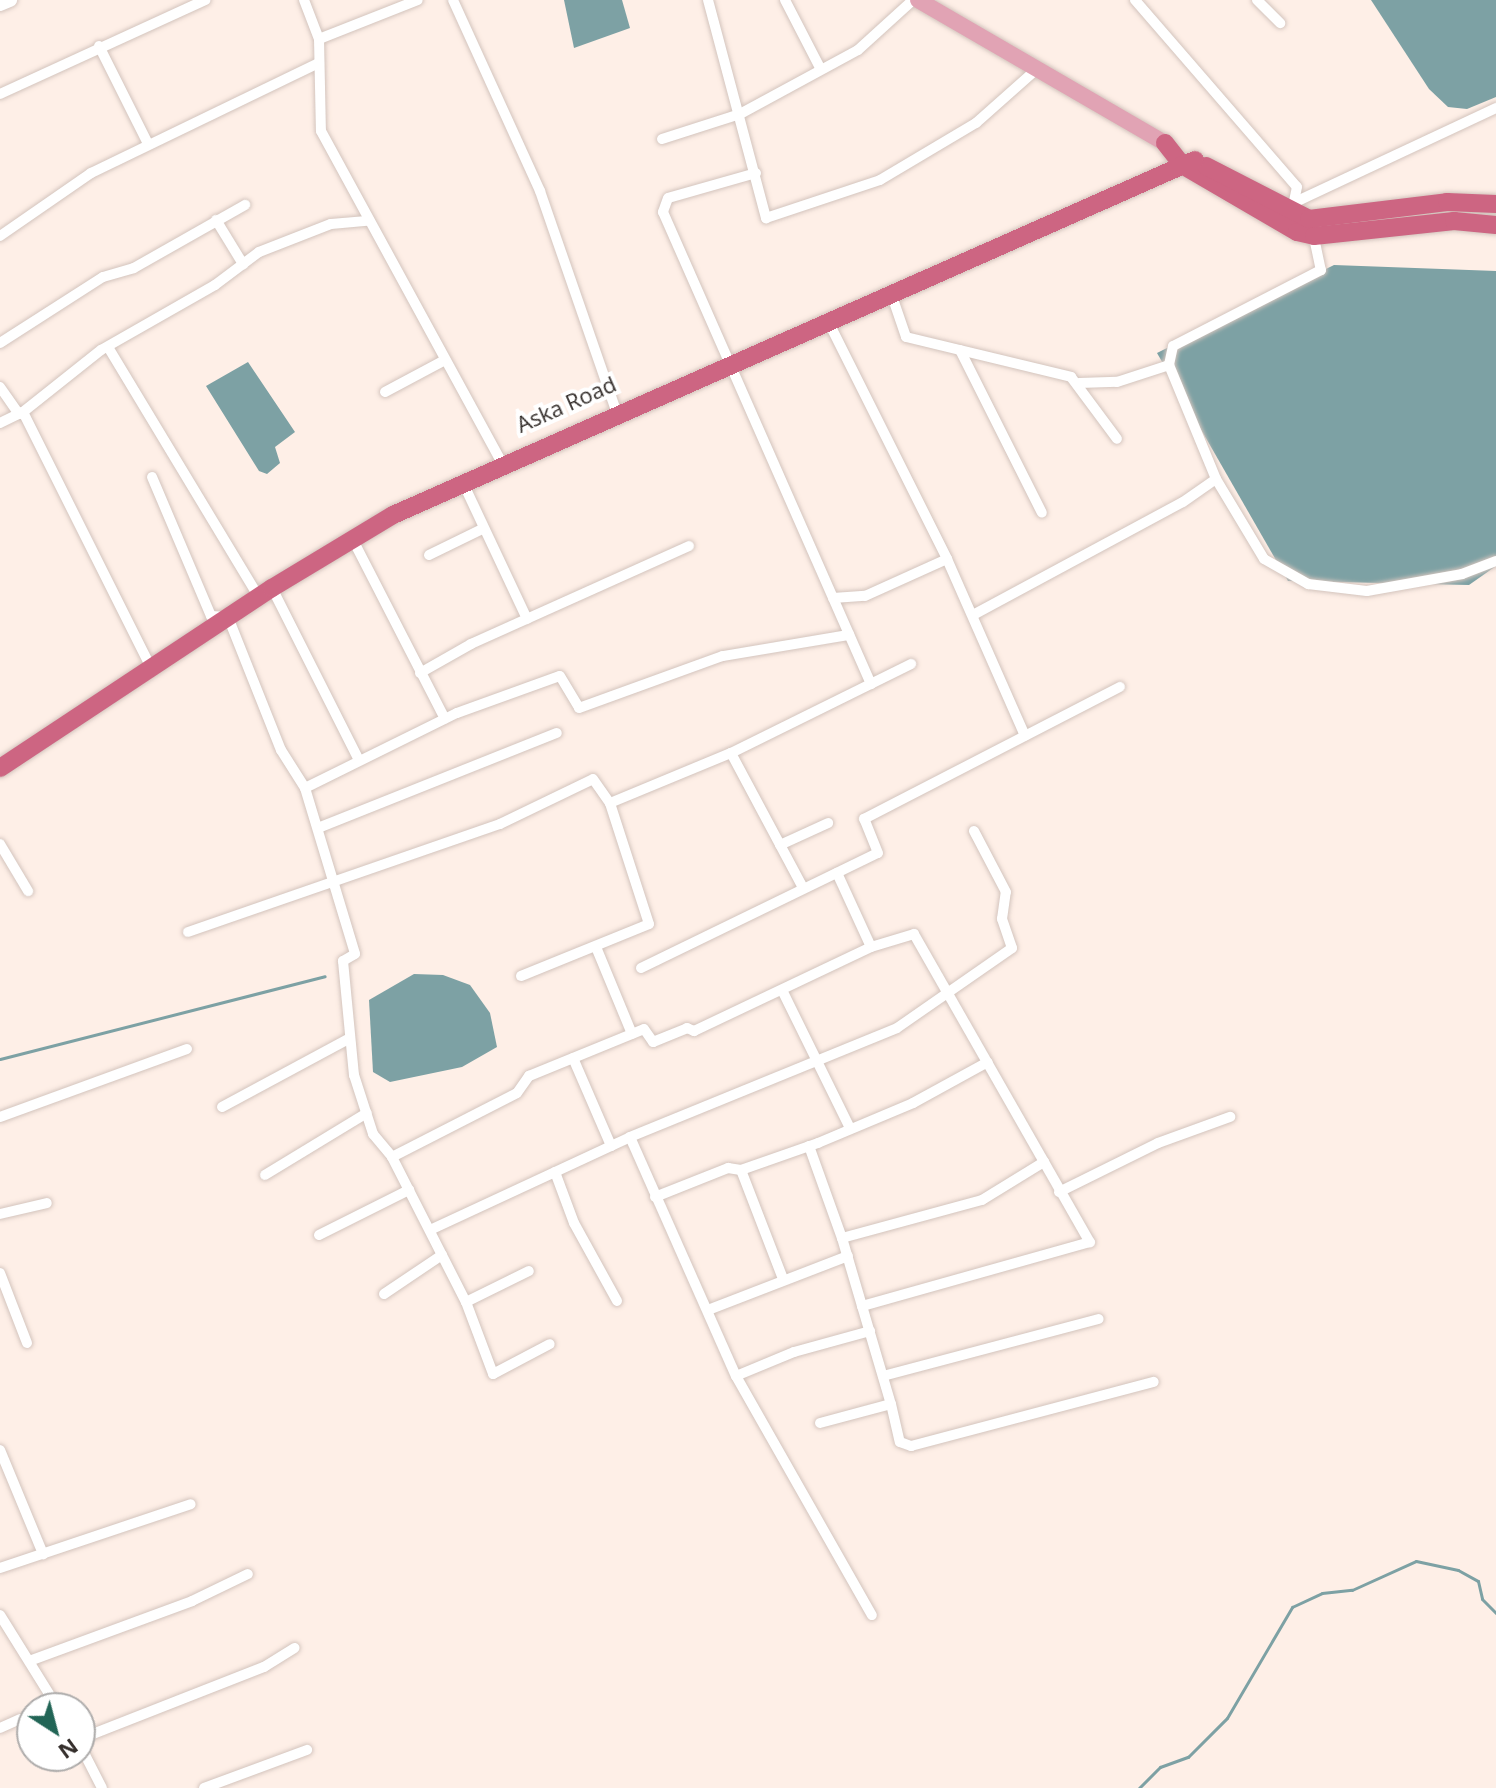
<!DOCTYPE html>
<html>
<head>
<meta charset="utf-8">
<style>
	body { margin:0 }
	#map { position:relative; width:1496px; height:1788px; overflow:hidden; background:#feefe7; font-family:"Open Sans",sans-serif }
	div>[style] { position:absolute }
	.water>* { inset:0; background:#7da1a4 }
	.stream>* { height:3px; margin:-1.5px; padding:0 1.5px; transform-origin:1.5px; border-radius:1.5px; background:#7da1a4 }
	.roads { filter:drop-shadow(0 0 2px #d3c4bd) drop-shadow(0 0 2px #d3c4bd) }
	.street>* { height:10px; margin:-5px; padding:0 5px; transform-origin:5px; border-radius:5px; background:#fff }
	.secondary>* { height:14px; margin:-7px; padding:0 7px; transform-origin:7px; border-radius:7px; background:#fff }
	.primary>* { height:16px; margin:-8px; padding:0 8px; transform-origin:8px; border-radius:8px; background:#e1a3b4 }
	.highway>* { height:18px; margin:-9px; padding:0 9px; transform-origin:9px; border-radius:9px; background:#cd6582 }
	span { translate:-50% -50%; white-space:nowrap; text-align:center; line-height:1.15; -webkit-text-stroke:8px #fff; paint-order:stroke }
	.street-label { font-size:22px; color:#352f2c }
	.north { position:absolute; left:16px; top:1692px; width:80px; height:80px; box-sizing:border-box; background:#fff; border:2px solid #aeacab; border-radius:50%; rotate:144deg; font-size:22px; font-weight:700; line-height:32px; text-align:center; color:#352f2c }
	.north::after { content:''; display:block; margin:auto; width:28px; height:36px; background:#226556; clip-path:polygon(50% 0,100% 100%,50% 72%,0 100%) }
</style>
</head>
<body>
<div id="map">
	<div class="water">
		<div style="clip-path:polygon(564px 0,622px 0,630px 28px,574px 48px)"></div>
		<div style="clip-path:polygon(1371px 0,1496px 0,1496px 97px,1467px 109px,1448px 107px,1429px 89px)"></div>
		<div style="clip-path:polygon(1334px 265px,1496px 271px,1496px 566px,1469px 585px,1288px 581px,1157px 353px)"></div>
		<div style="clip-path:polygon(248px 362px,295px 432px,275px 447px,280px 463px,267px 474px,259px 471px,206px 386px)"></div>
		<div style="clip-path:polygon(414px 974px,443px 975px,470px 985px,490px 1013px,497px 1047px,462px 1067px,390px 1082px,373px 1072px,369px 1000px)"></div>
	</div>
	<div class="stream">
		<div style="left:0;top:1059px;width:335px;rotate:-14.3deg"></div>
		<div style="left:1139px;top:1788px;width:30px;rotate:-45deg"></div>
		<div style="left:1160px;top:1767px;width:30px;rotate:-20deg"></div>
		<div style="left:1188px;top:1757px;width:55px;rotate:-45deg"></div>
		<div style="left:1227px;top:1718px;width:129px;rotate:-59.6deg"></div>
		<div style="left:1292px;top:1607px;width:33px;rotate:-25deg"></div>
		<div style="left:1322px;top:1593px;width:30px;rotate:-6deg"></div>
		<div style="left:1352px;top:1590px;width:70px;rotate:-24.4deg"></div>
		<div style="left:1416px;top:1561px;width:43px;rotate:12.1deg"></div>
		<div style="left:1458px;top:1570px;width:23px;rotate:29deg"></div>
		<div style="left:1478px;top:1581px;width:18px;rotate:77deg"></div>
		<div style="left:1482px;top:1599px;width:20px;rotate:45deg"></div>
	</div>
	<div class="roads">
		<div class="street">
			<div style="left:304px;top:0;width:42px;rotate:69deg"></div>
			<div style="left:319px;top:39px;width:92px;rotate:88.8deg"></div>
			<div style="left:321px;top:131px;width:383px;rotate:61.4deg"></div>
			<div style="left:453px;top:0;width:210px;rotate:65.5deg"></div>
			<div style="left:540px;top:191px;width:230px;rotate:70.9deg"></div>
			<div style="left:708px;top:0;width:226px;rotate:75.1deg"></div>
			<div style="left:766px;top:218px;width:120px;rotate:-18.4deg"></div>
			<div style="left:880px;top:180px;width:112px;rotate:-30.7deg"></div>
			<div style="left:976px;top:123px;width:84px;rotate:-41.6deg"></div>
			<div style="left:785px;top:0;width:74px;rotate:62.7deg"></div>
			<div style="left:1135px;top:0;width:247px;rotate:49.1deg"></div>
			<div style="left:1297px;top:187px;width:25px;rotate:102deg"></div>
			<div style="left:1257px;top:0;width:33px;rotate:45deg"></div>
			<div style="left:319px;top:39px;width:106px;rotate:-21.5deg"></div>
			<div style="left:99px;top:46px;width:110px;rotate:63.4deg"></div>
			<div style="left:0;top:94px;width:226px;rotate:-24.6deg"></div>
			<div style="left:662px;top:139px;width:82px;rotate:-17.8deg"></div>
			<div style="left:740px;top:114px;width:134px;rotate:-28.5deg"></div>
			<div style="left:858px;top:50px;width:74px;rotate:-42.3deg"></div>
			<div style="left:756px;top:173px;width:91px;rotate:164.1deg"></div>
			<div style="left:668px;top:198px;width:15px;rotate:110deg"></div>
			<div style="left:663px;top:212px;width:516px;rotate:66.22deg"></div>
			<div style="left:1289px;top:205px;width:229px;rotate:-25.1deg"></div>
			<div style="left:216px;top:220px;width:52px;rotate:58.5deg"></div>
			<div style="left:1313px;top:233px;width:38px;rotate:78deg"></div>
			<div style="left:1321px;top:270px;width:166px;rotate:152.8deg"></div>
			<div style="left:1173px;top:346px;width:19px;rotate:102deg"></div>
			<div style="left:1169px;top:365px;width:123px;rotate:67.6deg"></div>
			<div style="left:1216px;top:479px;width:93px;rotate:59deg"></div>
			<div style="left:1264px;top:559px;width:51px;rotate:29.6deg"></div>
			<div style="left:1308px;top:584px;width:59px;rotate:6.8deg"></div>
			<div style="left:1367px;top:591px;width:97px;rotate:-10.1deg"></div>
			<div style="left:1462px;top:574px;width:36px;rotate:-21deg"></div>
			<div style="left:0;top:236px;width:111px;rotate:-34.7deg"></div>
			<div style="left:91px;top:173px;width:253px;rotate:-25.8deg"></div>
			<div style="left:892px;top:296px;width:43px;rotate:71.1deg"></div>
			<div style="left:906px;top:337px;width:170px;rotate:13.6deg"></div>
			<div style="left:1071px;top:377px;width:77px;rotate:53.4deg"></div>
			<div style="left:830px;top:325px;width:262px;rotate:63.4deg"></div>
			<div style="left:947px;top:559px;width:193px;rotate:66.2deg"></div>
			<div style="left:0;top:343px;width:122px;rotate:-32.7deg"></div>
			<div style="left:103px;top:277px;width:32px;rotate:-16deg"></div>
			<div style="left:134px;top:268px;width:128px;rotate:-29.6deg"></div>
			<div style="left:108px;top:347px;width:283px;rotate:58.9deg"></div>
			<div style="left:960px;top:350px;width:182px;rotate:63.3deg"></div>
			<div style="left:1079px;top:383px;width:38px;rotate:-2deg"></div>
			<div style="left:1117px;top:382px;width:55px;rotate:-18.1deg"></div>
			<div style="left:0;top:387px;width:33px;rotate:55deg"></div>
			<div style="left:385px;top:392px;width:68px;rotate:-28.1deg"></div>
			<div style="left:23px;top:412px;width:286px;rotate:63.4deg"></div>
			<div style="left:0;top:423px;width:25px;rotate:-26deg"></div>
			<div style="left:23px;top:412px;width:100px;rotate:-38.5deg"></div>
			<div style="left:101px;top:350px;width:131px;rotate:-29.7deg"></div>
			<div style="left:215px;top:285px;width:55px;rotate:-36.9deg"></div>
			<div style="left:259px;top:252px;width:77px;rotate:-21.3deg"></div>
			<div style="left:331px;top:224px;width:36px;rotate:-5deg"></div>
			<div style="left:152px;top:477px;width:151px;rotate:67deg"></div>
			<div style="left:211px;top:616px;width:17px;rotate:3deg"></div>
			<div style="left:228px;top:617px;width:143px;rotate:68.3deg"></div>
			<div style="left:281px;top:750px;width:45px;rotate:57.7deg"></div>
			<div style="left:305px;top:788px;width:173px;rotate:73.2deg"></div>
			<div style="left:355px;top:954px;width:14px;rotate:150deg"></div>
			<div style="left:343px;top:961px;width:115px;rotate:84.5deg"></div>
			<div style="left:354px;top:1075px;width:62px;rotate:72.1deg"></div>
			<div style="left:373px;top:1134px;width:30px;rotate:50deg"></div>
			<div style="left:392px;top:1157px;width:163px;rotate:63deg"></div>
			<div style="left:466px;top:1302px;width:77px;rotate:69.4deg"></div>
			<div style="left:493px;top:1374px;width:64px;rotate:-27.8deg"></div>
			<div style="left:464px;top:485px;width:148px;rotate:64.8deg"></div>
			<div style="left:352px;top:538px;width:203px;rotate:62.8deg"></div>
			<div style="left:429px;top:555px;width:61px;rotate:-26.1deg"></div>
			<div style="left:272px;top:588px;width:193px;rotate:63.2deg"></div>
			<div style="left:833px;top:598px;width:32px;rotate:-4deg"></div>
			<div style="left:865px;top:596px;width:90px;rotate:-24.3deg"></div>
			<div style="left:973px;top:615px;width:238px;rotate:-28.3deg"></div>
			<div style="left:1183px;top:502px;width:40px;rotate:-34.9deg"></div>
			<div style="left:420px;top:673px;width:59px;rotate:-29.6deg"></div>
			<div style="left:471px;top:644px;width:239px;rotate:-24.2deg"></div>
			<div style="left:731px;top:753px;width:153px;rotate:61.9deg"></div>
			<div style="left:305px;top:788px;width:169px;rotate:-26.3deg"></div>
			<div style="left:457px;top:713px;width:109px;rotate:-19.8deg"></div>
			<div style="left:560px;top:676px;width:37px;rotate:59deg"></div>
			<div style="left:579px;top:708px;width:153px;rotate:-19.9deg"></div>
			<div style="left:723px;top:656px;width:128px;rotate:-9.5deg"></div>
			<div style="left:318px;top:828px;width:257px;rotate:-21.7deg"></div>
			<div style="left:0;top:844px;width:55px;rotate:59.2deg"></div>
			<div style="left:780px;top:845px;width:53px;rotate:-24.6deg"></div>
			<div style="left:837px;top:873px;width:81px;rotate:65.3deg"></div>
			<div style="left:188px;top:932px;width:330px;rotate:-19.1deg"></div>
			<div style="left:500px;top:824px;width:103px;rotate:-25.8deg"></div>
			<div style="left:593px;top:779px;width:29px;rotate:55deg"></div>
			<div style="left:610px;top:803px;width:131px;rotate:-22.5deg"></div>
			<div style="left:731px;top:753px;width:201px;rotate:-26.3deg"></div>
			<div style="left:596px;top:947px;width:94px;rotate:67.5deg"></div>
			<div style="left:641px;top:968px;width:263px;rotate:-25.9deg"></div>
			<div style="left:878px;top:853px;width:37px;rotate:-112deg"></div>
			<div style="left:864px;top:819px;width:288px;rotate:-27.3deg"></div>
			<div style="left:521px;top:976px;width:138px;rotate:-22.1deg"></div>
			<div style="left:649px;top:924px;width:127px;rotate:-107.9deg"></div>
			<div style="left:782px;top:990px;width:152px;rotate:63.8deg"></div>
			<div style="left:573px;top:1058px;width:96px;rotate:66.6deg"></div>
			<div style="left:222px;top:1107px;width:145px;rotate:-28.3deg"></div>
			<div style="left:0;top:1117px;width:199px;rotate:-20deg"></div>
			<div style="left:630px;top:1137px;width:261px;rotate:66.1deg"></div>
			<div style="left:736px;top:1376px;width:275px;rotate:60.4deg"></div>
			<div style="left:809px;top:1146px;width:98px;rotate:70.3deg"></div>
			<div style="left:842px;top:1238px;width:173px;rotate:73.6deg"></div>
			<div style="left:392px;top:1157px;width:140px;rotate:-27.1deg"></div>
			<div style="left:517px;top:1093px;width:21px;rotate:-55deg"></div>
			<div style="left:529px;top:1076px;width:124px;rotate:-22.2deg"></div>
			<div style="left:644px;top:1029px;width:16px;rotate:55deg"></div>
			<div style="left:653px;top:1042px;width:37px;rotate:-22deg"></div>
			<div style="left:687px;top:1028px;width:8px;rotate:23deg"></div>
			<div style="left:694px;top:1031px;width:196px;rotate:-25.4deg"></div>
			<div style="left:871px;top:947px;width:45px;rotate:-16.8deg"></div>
			<div style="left:914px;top:934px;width:355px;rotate:60.3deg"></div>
			<div style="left:1090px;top:1242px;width:237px;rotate:164.3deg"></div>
			<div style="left:741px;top:1170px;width:117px;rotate:68.9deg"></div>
			<div style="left:555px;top:1172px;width:54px;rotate:69.6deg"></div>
			<div style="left:574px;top:1223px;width:89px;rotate:61.1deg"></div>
			<div style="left:265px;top:1175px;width:119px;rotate:-31.3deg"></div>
			<div style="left:1059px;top:1192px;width:110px;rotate:-26.3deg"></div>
			<div style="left:1158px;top:1143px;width:77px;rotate:-19.9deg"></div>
			<div style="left:655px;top:1197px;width:79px;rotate:-21.7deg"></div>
			<div style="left:728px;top:1168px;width:13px;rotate:9deg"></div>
			<div style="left:741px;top:1170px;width:82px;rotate:-19.3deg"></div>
			<div style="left:818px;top:1143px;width:103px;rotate:-22.8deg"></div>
			<div style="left:913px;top:1103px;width:85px;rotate:-28.7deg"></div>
			<div style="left:0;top:1214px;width:48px;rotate:-13.2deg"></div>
			<div style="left:430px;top:1230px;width:221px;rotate:-24.9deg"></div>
			<div style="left:630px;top:1137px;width:288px;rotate:-22.2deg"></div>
			<div style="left:897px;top:1028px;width:140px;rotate:-34.8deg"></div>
			<div style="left:1012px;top:948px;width:31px;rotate:-109deg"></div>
			<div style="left:1002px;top:919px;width:27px;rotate:-82deg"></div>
			<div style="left:1006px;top:892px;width:69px;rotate:-117.7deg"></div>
			<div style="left:319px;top:1235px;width:101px;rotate:-26.6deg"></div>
			<div style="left:842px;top:1238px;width:145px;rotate:-15.2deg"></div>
			<div style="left:982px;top:1200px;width:73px;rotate:-31.5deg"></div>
			<div style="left:0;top:1273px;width:75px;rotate:68.9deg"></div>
			<div style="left:384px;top:1294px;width:70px;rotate:-33.9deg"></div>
			<div style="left:466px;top:1302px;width:70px;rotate:-26.2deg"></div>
			<div style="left:708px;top:1310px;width:150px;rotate:-21.1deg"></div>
			<div style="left:736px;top:1376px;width:63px;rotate:-22.5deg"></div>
			<div style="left:794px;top:1352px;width:79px;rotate:-15.4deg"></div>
			<div style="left:883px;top:1376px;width:223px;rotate:-14.8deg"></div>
			<div style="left:820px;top:1423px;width:73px;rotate:-15deg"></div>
			<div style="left:891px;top:1404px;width:39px;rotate:77deg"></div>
			<div style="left:900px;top:1442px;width:12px;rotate:20deg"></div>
			<div style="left:911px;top:1446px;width:251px;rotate:-14.8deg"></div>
			<div style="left:0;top:1450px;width:113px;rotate:67.5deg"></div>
			<div style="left:0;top:1568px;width:201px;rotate:-18.5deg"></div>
			<div style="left:0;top:1615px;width:110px;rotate:58.1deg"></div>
			<div style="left:32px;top:1660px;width:171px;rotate:-20.2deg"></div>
			<div style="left:192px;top:1601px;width:62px;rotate:-25.7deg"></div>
			<div style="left:0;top:1728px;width:22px;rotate:-24deg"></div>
			<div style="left:80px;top:1739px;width:198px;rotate:-21.4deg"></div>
			<div style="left:264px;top:1667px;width:36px;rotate:-32deg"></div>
			<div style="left:80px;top:1745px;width:48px;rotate:62.9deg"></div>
			<div style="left:204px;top:1788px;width:110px;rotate:-20.3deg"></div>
		</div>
		<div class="secondary">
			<div style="left:0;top:4px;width:11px;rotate:-22deg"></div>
		</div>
		<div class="primary">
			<div style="left:918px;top:0;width:285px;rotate:30.1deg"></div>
		</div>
		<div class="highway">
			<div style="left:1165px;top:143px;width:28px;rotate:52deg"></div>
			<div style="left:1182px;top:165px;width:133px;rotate:30.2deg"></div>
			<div style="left:1297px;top:232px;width:17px;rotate:13deg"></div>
			<div style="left:1314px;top:236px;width:141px;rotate:-6.1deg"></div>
			<div style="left:1454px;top:221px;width:42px;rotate:5.4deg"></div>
			<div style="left:1206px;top:166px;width:116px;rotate:27.2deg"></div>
			<div style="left:1309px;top:219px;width:139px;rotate:-7deg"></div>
			<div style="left:1447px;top:202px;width:49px;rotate:2.3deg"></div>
			<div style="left:0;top:768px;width:326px;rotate:-33.5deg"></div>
			<div style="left:272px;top:588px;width:141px;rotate:-31.1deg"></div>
			<div style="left:393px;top:515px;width:877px;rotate:-23.88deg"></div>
		</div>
	</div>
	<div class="street-label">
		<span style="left:566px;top:404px;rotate:-24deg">Aska Road</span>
	</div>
	<div class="north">N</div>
</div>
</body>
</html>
